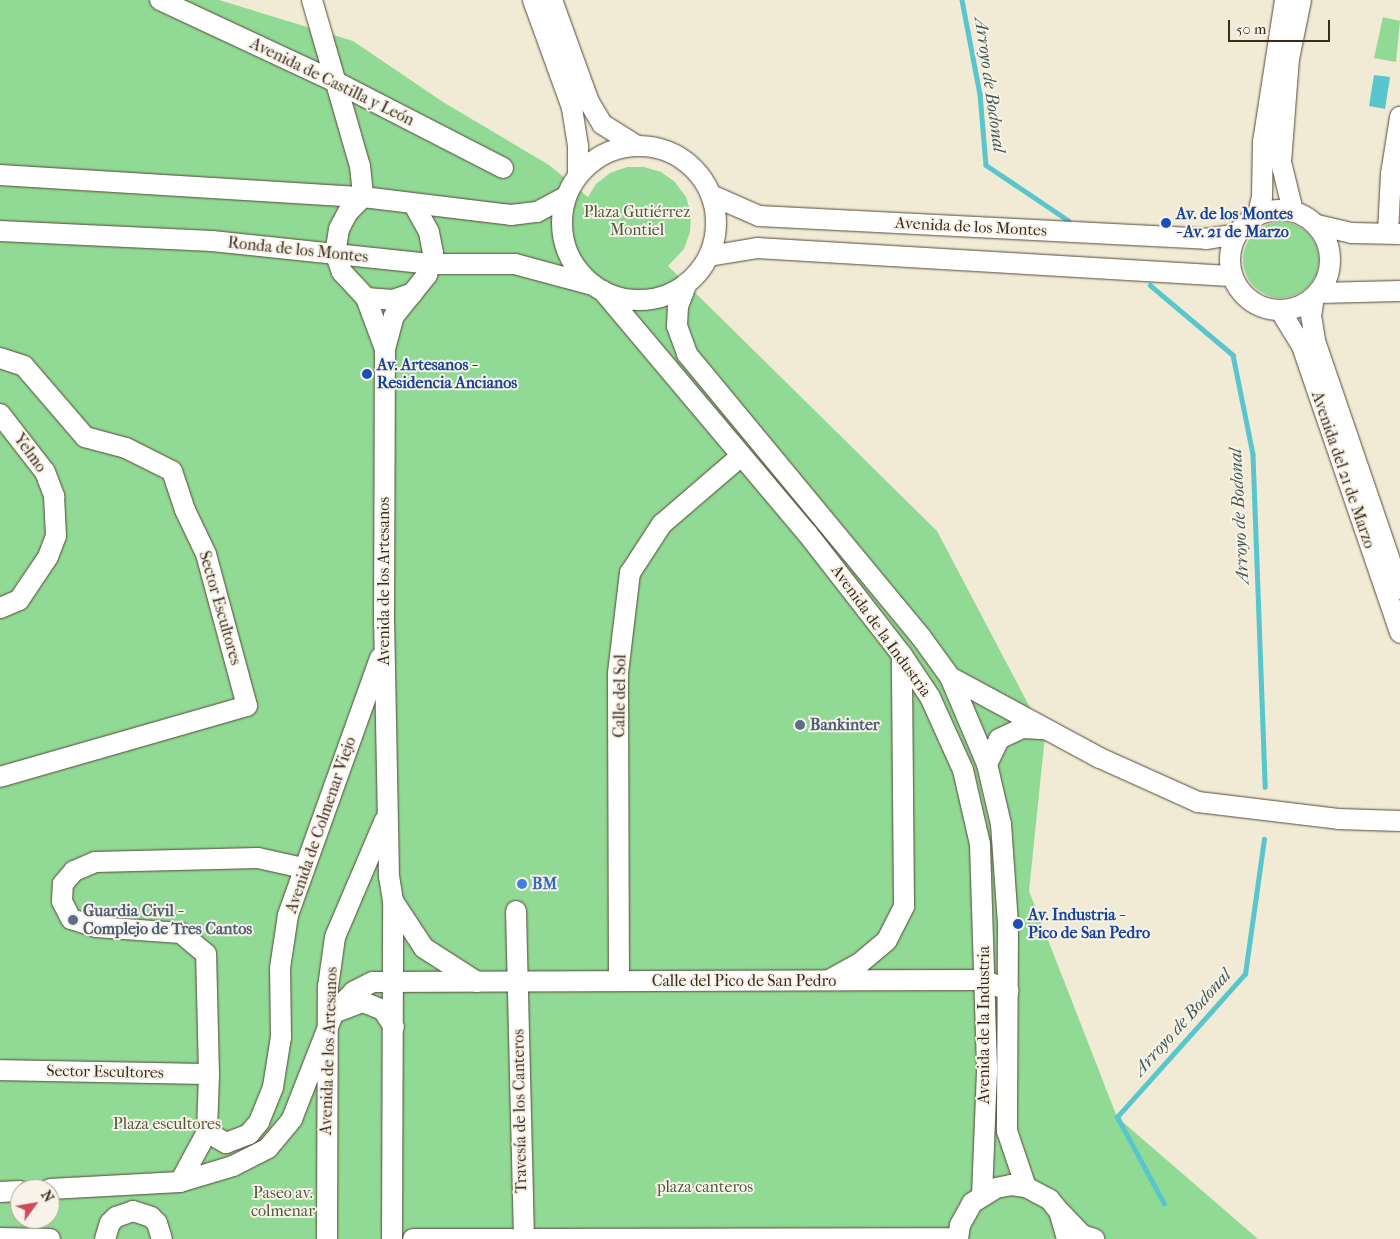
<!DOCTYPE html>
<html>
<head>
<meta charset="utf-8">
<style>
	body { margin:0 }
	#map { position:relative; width:1400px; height:1239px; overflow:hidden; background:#f1ead4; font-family:"IM FELL French Canon",serif }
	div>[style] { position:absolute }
	.green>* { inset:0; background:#91da95 }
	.round { border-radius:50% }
	.water>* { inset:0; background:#59c6cd }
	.stream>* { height:4.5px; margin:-2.25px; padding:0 2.25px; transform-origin:2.25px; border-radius:2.25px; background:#59c6cd }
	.roads { filter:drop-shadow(0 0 1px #564739) drop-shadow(0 0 1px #564739) }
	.minor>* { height:20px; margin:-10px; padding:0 10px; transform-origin:10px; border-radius:10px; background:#fff }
	.minor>.ring { margin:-10px; padding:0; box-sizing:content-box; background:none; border:20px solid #fff; border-radius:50% }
	.dots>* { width:14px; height:14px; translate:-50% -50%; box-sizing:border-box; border:2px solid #f7f3e8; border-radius:50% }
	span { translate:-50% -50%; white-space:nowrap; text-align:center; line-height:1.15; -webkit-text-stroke:4px #f7f3e8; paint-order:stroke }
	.street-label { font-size:16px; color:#3b2a1e }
	.park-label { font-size:16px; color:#50563c }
	.transit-label { font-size:16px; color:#164399; font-weight:700 }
	.left { translate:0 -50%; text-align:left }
	.service-label { font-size:16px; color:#4e5e75; font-weight:700 }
	.shop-label { font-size:16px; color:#366cbe; font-weight:700 }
	.water-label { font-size:18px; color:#445953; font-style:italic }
	.north { position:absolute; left:10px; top:1179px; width:50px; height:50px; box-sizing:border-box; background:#f7f3e8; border:1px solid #aca397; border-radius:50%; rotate:58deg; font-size:14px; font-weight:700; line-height:20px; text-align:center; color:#3b2a1e }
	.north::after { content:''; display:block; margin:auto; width:18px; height:22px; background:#d1495b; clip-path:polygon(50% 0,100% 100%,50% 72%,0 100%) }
	.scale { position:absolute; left:1228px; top:20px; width:102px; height:22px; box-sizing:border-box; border:2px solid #3b2a1e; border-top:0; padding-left:6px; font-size:15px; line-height:18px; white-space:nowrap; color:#3b2a1e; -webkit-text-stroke:4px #f7f3e8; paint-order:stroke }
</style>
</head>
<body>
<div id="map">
	<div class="green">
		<div style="clip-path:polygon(evenodd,0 0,219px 0,353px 41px,443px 102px,549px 165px,588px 197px,596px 184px,610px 173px,627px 167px,644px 167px,661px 172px,675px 182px,686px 197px,691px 214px,690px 232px,684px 249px,668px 266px,937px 531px,1045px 736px,1029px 891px,1117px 1117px,1258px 1239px,0 1239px,0 0,20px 1189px,50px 1189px,50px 1219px,20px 1219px,20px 1189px)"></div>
		<div style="clip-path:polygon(1383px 17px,1400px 21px,1396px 62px,1374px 58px)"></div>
		<div class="round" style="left:1243px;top:222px;width:76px;height:76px"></div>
	</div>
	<div class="water">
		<div style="clip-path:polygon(1374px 75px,1390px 77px,1385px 109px,1369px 106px)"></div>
	</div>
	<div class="stream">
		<div style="left:962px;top:0;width:96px;rotate:79.2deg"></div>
		<div style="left:980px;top:94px;width:71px;rotate:85.2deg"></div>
		<div style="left:986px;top:165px;width:99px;rotate:33.9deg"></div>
		<div style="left:1150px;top:285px;width:109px;rotate:40.1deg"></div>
		<div style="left:1233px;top:355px;width:101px;rotate:78.6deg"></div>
		<div style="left:1253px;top:454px;width:333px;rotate:87.9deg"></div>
		<div style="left:1164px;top:1204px;width:99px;rotate:-118.4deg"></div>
		<div style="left:1117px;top:1117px;width:192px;rotate:-48.2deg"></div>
		<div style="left:1245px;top:974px;width:136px;rotate:-82deg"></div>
	</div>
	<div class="roads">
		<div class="minor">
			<div style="left:160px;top:0;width:192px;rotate:25deg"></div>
			<div style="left:334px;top:81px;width:190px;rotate:27.2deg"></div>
			<div style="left:312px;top:0;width:173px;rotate:73.9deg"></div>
			<div style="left:360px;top:166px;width:31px;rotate:84deg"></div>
			<div style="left:533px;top:0;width:115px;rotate:70.1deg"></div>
			<div style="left:572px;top:108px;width:37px;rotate:81deg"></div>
			<div style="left:578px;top:145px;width:30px;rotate:90deg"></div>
			<div style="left:552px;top:0;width:109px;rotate:70.1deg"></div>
			<div style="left:589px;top:102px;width:26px;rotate:59deg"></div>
			<div style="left:602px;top:124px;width:39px;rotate:32deg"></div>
			<div class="ring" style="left:562px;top:146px;width:134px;height:134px"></div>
			<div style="left:0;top:175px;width:364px;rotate:3.5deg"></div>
			<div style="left:363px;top:197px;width:149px;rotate:6.9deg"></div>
			<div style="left:511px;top:215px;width:26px;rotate:-7deg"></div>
			<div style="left:537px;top:212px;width:32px;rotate:-28deg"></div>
			<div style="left:711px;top:195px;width:52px;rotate:23.6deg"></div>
			<div style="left:759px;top:216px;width:448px;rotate:2.9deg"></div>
			<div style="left:1206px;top:239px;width:30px;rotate:-9deg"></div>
			<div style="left:363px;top:197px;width:21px;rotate:135deg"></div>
			<div style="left:348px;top:212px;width:19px;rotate:118deg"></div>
			<div style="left:339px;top:229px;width:24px;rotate:99deg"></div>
			<div style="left:335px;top:253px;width:20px;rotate:70deg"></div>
			<div style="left:342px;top:272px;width:35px;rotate:47deg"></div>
			<div style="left:366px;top:298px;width:27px;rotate:4deg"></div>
			<div style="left:393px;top:300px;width:21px;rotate:-19deg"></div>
			<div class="ring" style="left:1230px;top:210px;width:80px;height:80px"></div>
			<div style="left:1293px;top:211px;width:50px;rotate:-103.8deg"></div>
			<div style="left:1281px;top:162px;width:103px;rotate:-85.6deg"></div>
			<div style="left:1289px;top:59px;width:60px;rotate:-78.5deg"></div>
			<div style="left:1258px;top:214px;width:17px;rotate:-77deg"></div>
			<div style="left:1262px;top:197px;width:55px;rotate:-89deg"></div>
			<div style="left:1263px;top:142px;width:144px;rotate:-81.2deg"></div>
			<div style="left:1317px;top:225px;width:35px;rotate:13deg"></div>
			<div style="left:1351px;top:233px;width:48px;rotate:1.2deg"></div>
			<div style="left:0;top:231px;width:212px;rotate:2.7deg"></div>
			<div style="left:212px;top:241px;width:219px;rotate:6deg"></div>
			<div style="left:430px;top:264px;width:85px"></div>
			<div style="left:515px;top:264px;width:81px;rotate:15.1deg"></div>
			<div style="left:1388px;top:233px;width:59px;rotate:-87.1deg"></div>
			<div style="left:1391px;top:174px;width:58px;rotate:-81deg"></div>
			<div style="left:709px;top:256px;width:50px;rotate:-9.3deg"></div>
			<div style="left:758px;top:248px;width:475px;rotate:3.4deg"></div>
			<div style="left:687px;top:283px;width:26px;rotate:111deg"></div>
			<div style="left:678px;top:307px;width:19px;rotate:93deg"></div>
			<div style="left:677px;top:326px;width:30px;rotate:70deg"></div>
			<div style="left:687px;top:354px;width:367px;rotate:50.4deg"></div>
			<div style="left:921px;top:637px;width:49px;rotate:54.1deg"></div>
			<div style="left:950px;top:677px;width:95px;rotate:67deg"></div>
			<div style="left:987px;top:764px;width:62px;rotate:76.9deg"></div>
			<div style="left:1001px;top:824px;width:101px;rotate:86deg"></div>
			<div style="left:1008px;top:925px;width:206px;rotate:90.3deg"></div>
			<div style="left:1007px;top:1131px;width:59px;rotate:71.3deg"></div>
			<div style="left:603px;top:291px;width:317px;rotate:49.9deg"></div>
			<div style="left:807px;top:533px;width:155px;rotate:52.1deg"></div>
			<div style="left:902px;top:655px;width:50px;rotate:56.3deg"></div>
			<div style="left:930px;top:697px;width:80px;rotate:65.7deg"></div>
			<div style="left:963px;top:770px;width:76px;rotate:77.1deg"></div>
			<div style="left:980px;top:844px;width:227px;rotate:88.2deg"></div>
			<div style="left:987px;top:1071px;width:124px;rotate:92.3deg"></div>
			<div style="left:1318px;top:293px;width:82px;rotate:-1.4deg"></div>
			<div style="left:1314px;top:297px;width:18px;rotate:99deg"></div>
			<div style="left:1311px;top:315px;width:26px;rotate:81deg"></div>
			<div style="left:1315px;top:341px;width:262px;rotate:71.1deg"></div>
			<div style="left:366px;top:298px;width:54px;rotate:69.6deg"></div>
			<div style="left:1280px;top:310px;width:42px;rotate:58.6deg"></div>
			<div style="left:1302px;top:346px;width:303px;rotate:71.1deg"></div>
			<div style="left:0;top:358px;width:25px;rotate:18deg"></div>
			<div style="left:24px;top:366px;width:94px;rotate:49.3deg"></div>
			<div style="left:85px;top:437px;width:42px;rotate:15deg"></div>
			<div style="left:126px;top:448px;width:51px;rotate:26.6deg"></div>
			<div style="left:172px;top:471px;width:41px;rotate:71.6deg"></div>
			<div style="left:185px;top:510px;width:49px;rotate:64.5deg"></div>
			<div style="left:206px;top:554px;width:157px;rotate:74.9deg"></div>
			<div style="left:247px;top:706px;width:257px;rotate:164deg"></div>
			<div style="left:0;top:414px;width:73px;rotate:52.2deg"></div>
			<div style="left:45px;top:472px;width:26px;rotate:69deg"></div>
			<div style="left:54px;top:496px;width:40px;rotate:87.1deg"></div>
			<div style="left:56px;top:536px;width:22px;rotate:111deg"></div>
			<div style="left:48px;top:557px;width:52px;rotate:124deg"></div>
			<div style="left:19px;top:600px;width:21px;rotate:157deg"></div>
			<div style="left:950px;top:677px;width:170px;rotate:28.4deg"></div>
			<div style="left:1100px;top:758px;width:107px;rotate:24.2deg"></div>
			<div style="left:1198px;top:802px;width:141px;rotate:6.9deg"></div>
			<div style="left:1338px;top:819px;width:62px;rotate:1.8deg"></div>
			<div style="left:987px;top:764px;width:28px;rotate:-64deg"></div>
			<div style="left:999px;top:739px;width:26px;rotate:-25deg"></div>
			<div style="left:1023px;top:728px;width:22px;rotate:3deg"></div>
			<div style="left:393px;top:901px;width:56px;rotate:56.6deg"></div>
			<div style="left:424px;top:948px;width:63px;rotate:32.7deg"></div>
			<div style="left:516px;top:911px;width:328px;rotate:88.6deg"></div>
			<div style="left:831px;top:979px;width:33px;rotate:-29deg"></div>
			<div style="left:860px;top:963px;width:35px;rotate:-40deg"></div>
			<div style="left:887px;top:940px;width:38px;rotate:-63deg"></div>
			<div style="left:904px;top:906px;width:251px;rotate:-90.5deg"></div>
			<div style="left:619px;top:981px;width:308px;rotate:-90.2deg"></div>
			<div style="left:618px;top:673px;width:101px;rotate:-83.2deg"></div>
			<div style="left:630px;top:573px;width:59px;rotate:-56.9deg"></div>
			<div style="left:662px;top:524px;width:103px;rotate:-40.7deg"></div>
			<div style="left:339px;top:1011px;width:26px;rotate:-21deg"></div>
			<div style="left:363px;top:1002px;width:22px;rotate:22deg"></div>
			<div style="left:383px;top:1010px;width:20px;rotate:57deg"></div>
			<div style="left:0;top:1070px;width:209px;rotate:1.1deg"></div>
			<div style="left:207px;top:1132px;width:22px;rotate:30deg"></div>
			<div style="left:226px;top:1143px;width:25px;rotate:-21deg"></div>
			<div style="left:249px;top:1134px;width:16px;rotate:-50deg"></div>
			<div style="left:259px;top:1122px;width:38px;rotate:-68deg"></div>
			<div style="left:273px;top:1087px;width:51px;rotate:-80.9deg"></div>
			<div style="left:281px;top:1037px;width:69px;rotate:-90.8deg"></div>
			<div style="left:280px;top:968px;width:54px;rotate:-81.4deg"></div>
			<div style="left:288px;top:915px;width:273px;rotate:-70.3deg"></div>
			<div style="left:180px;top:1182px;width:57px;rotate:-61.6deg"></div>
			<div style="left:207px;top:1132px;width:58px;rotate:-88deg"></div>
			<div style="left:209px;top:1074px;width:120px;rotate:-91.4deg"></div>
			<div style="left:206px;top:954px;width:33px;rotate:-140deg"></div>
			<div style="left:181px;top:933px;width:85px;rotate:-176deg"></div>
			<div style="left:96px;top:927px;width:26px;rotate:-162deg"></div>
			<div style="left:71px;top:919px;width:20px;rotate:-117deg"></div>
			<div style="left:62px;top:901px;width:17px;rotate:-87deg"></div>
			<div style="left:63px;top:884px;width:17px;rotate:-50deg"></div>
			<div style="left:74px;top:871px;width:23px;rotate:-23deg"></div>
			<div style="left:95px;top:862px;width:163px;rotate:-1.4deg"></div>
			<div style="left:258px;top:858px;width:46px;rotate:12.5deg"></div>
			<div style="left:50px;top:1189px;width:130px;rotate:-3.1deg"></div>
			<div style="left:180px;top:1182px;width:55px;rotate:-16.8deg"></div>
			<div style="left:233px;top:1166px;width:39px;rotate:-27deg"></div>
			<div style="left:268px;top:1148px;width:38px;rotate:-50deg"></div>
			<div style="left:292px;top:1119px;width:115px;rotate:-68.6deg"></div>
			<div style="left:334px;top:1012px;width:28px;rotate:-46deg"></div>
			<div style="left:353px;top:992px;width:22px;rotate:-27deg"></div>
			<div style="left:373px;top:982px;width:611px;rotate:-0.19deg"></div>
			<div style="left:984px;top:980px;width:27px;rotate:24deg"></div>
			<div style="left:0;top:1192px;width:20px;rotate:-3deg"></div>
			<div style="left:1061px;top:1213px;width:30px;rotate:46deg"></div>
			<div style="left:1082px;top:1235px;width:13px;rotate:18deg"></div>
			<div style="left:0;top:1238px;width:50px;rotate:1.1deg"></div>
			<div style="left:105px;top:1239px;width:17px;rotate:-73deg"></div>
			<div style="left:110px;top:1223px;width:8px;rotate:-45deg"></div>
			<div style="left:116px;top:1217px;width:18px;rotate:-19deg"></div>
			<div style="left:133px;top:1211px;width:19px;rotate:18deg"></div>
			<div style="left:151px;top:1217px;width:8px;rotate:45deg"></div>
			<div style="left:157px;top:1223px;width:17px;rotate:73deg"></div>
			<div style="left:327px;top:1239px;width:252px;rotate:-89.8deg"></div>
			<div style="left:328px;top:987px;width:50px;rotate:-82deg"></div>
			<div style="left:335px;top:937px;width:127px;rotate:-66.9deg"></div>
			<div style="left:392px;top:1239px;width:338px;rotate:-89.8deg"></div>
			<div style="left:393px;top:901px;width:24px;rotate:-99deg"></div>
			<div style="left:389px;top:877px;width:252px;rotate:-91.1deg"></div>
			<div style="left:384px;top:625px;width:276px;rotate:-89.8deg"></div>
			<div style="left:385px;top:349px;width:34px;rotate:-75deg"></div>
			<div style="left:394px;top:316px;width:53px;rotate:-51.2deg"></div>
			<div style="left:427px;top:275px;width:23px;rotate:-75deg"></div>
			<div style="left:433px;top:253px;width:21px;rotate:-101deg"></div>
			<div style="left:429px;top:232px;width:31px;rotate:-119deg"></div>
			<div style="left:413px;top:1239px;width:99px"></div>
			<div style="left:524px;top:1239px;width:434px;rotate:-0.1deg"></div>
			<div style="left:958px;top:1239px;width:14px;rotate:-82deg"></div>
			<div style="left:960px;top:1225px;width:25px;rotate:-61deg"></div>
			<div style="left:972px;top:1203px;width:28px;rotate:-32deg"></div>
			<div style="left:996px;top:1188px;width:15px;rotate:-11deg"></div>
			<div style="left:1011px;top:1185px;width:15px;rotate:8deg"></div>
			<div style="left:1026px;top:1187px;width:27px;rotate:28deg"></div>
			<div style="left:1050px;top:1200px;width:14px;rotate:51deg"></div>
			<div style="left:1059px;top:1211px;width:29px;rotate:74deg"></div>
		</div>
	</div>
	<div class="dots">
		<div style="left:1166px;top:223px;background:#1a4fb4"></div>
		<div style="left:367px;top:374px;background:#1a4fb4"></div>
		<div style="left:800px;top:725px;background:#5c6f8a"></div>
		<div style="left:522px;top:884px;background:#3f7fe0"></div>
		<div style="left:73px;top:920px;background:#5c6f8a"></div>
		<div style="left:1018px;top:924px;background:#1a4fb4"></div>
	</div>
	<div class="street-label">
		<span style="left:332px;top:82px;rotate:26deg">Avenida de Castilla y León</span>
		<span style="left:971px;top:227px;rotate:3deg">Avenida de los Montes</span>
		<span style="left:298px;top:250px;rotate:6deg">Ronda de los Montes</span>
		<span style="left:30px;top:453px;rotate:54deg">Yelmo</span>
		<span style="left:1343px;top:470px;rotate:71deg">Avenida del 21 de Marzo</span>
		<span style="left:384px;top:581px;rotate:-90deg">Avenida de los Artesanos</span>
		<span style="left:220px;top:608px;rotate:74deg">Sector Escultores</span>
		<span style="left:881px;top:631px;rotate:54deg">Avenida de la Industria</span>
		<span style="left:620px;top:696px;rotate:-89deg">Calle del Sol</span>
		<span style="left:321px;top:825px;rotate:-71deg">Avenida de Colmenar Viejo</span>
		<span style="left:744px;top:981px">Calle del Pico de San Pedro</span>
		<span style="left:984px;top:1025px;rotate:-90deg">Avenida de la Industria</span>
		<span style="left:329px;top:1051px;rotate:-88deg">Avenida de los Artesanos</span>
		<span style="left:105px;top:1072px;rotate:1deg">Sector Escultores</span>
		<span style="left:520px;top:1111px;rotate:-91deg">Travesía de los Canteros</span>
	</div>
	<div class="park-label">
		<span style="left:637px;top:221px">Plaza Gutiérrez<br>Montiel</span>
		<span style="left:167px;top:1124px">Plaza escultores</span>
		<span style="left:705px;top:1187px">plaza canteros</span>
		<span style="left:283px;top:1202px">Paseo av.<br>colmenar</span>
	</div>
	<div class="transit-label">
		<span class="left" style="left:1176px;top:223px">Av. de los Montes<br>- Av. 21 de Marzo</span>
		<span class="left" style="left:377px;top:374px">Av. Artesanos -<br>Residencia Ancianos</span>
		<span class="left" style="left:1028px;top:924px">Av. Industria -<br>Pico de San Pedro</span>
	</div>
	<div class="service-label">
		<span class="left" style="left:810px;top:725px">Bankinter</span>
		<span class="left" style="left:83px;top:920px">Guardia Civil -<br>Complejo de Tres Cantos</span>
	</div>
	<div class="shop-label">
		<span class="left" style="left:532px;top:884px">BM</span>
	</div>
	<div class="water-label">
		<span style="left:989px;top:85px;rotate:82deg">Arroyo de Bodonal</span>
		<span style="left:1240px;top:516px;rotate:-93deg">Arroyo de Bodonal</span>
		<span style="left:1183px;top:1023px;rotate:-48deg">Arroyo de Bodonal</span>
	</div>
	<div class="north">N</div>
	<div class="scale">50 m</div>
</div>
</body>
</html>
